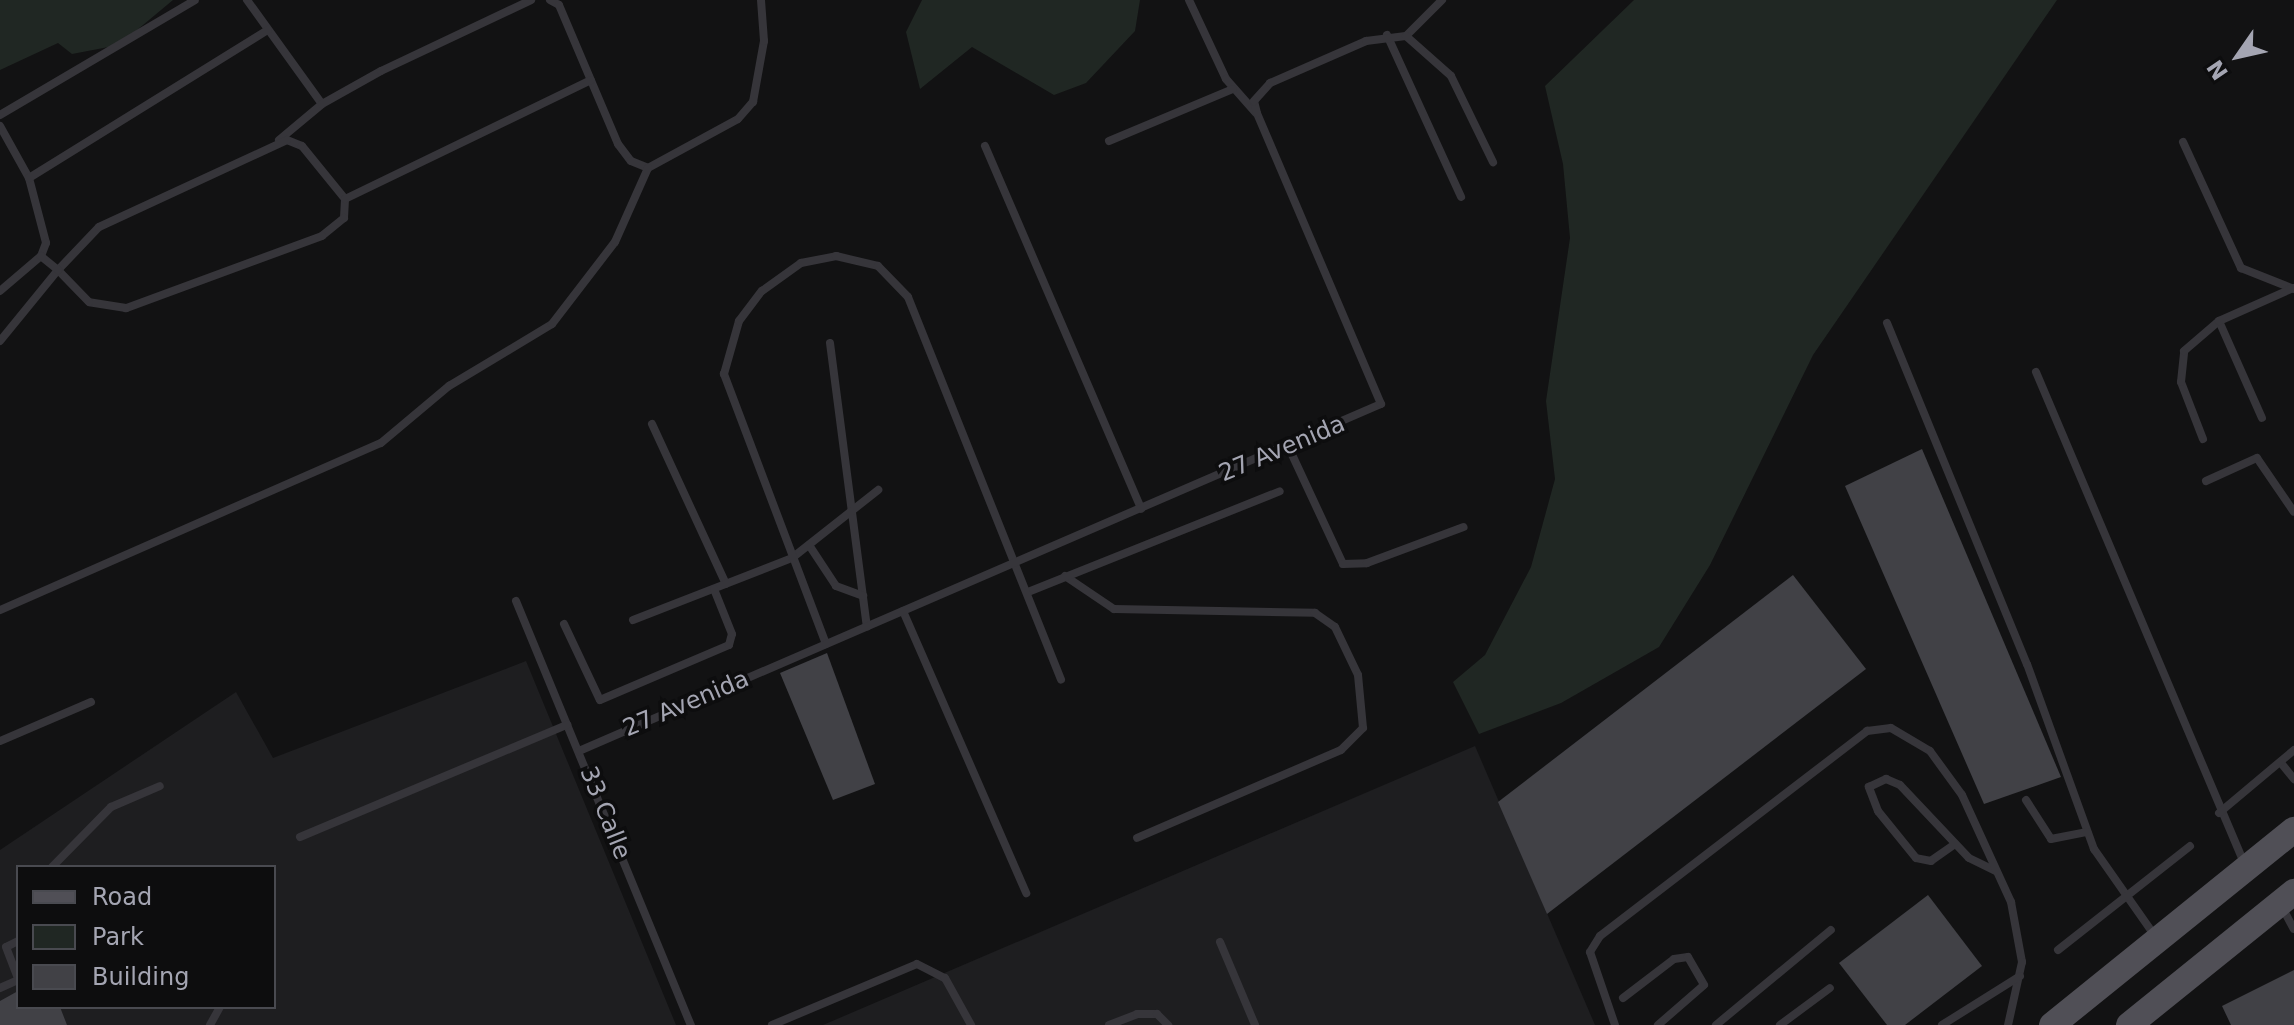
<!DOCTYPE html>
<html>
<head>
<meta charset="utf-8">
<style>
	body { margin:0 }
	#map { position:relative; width:2294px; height:1025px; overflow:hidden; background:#121213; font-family:"DejaVu Sans",sans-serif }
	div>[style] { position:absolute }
	.built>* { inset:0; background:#1e1e20 }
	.green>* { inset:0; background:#202723 }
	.building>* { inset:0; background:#414146 }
	.lane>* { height:8px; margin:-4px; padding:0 4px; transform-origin:4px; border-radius:4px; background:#36353a }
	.primary>* { height:26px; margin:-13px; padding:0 13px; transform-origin:13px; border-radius:13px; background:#504f56 }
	span { translate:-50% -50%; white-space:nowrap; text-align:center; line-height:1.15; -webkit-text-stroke:7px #0d0d0e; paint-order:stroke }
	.street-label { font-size:24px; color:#a4a5b2 }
	.legend { position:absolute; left:16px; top:865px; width:260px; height:144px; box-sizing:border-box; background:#0d0d0e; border:2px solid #494a50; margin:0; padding:10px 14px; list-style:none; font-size:24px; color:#a4a5b2 }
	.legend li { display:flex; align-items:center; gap:16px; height:40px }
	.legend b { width:40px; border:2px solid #494a50 }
	.north { position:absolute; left:2198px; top:16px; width:80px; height:80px; -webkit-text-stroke:6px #0d0d0e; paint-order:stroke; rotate:236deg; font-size:22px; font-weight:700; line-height:32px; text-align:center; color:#a4a5b2 }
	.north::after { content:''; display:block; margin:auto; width:28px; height:36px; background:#a4a5b2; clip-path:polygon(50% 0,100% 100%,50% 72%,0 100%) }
</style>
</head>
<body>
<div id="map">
	<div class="built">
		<div style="clip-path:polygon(evenodd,526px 661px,676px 1025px,0 1025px,0 850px,236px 692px,273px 758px,526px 661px,18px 867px,274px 867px,274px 1007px,18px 1007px,18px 867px)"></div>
		<div style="clip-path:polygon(1475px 746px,1595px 1025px,823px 1025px)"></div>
	</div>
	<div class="green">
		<div style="clip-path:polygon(0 0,173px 0,119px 45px,72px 54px,58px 43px,0 70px)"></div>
		<div style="clip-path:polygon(922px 0,1140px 0,1135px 31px,1086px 83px,1054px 95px,972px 47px,920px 89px,906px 32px)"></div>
		<div style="clip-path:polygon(1634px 0,2057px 0,1813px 355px,1710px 565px,1659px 647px,1561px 703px,1479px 734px,1453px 682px,1485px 655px,1531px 567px,1555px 479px,1546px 401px,1570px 238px,1563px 164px,1545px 86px)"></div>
	</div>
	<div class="building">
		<div style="clip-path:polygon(1922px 449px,2061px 777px,1984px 804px,1845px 486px)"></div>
		<div style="clip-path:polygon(1793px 575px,1866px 669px,1547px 914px,1498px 802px)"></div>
		<div style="clip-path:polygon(827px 653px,875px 784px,833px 800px,780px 673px)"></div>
		<div style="clip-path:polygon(1928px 895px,1982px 966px,1905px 1025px,1887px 1025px,1839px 963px)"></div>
		<div style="clip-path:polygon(2294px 970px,2294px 1025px,2231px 1025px,2222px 1006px)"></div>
		<div style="clip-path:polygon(18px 991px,18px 1007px,60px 1007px,67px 1025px,0 1025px,0 1001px)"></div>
	</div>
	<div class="lane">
		<div style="left:247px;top:0;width:128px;rotate:54.2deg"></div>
		<div style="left:550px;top:0;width:10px;rotate:29deg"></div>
		<div style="left:559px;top:5px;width:151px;rotate:67deg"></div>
		<div style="left:618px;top:144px;width:21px;rotate:53deg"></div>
		<div style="left:631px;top:161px;width:18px;rotate:22deg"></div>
		<div style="left:648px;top:168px;width:102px;rotate:-28.6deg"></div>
		<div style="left:738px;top:119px;width:23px;rotate:-49deg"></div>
		<div style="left:753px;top:102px;width:62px;rotate:-79.8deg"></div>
		<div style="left:764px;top:41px;width:41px;rotate:-94.2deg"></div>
		<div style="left:1189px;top:0;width:87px;rotate:64.9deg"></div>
		<div style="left:1226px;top:79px;width:45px;rotate:48.6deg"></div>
		<div style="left:1387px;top:35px;width:178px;rotate:65.4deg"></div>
		<div style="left:1406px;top:36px;width:51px;rotate:-45deg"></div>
		<div style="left:0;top:115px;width:226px;rotate:-30.5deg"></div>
		<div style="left:0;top:126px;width:60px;rotate:60.9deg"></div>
		<div style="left:29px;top:178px;width:67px;rotate:75.3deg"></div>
		<div style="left:46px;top:243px;width:14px;rotate:111deg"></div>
		<div style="left:41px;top:256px;width:54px;rotate:139.5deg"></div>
		<div style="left:279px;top:140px;width:56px;rotate:-39.9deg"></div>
		<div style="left:322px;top:104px;width:68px;rotate:-29.2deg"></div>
		<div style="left:381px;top:71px;width:166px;rotate:-25.3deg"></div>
		<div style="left:287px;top:140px;width:16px;rotate:22deg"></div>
		<div style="left:302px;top:146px;width:68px;rotate:50.9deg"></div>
		<div style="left:345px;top:199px;width:19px;rotate:93deg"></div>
		<div style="left:344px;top:218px;width:28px;rotate:141deg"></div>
		<div style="left:322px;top:236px;width:209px;rotate:159.8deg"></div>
		<div style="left:126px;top:308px;width:37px;rotate:-171deg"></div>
		<div style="left:89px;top:302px;width:45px;rotate:-134.1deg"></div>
		<div style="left:58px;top:270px;width:59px;rotate:-46.4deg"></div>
		<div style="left:99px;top:227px;width:207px;rotate:-24.8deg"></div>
		<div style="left:1109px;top:141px;width:134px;rotate:-22.8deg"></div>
		<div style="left:2183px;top:142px;width:139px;rotate:65.3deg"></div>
		<div style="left:2241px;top:268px;width:57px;rotate:21.6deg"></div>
		<div style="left:985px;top:146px;width:395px;rotate:66.7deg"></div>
		<div style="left:29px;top:178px;width:281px;rotate:-31.8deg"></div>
		<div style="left:345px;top:199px;width:273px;rotate:-25.8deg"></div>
		<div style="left:2219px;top:321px;width:106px;rotate:66.1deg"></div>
		<div style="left:1887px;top:323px;width:369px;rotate:67.7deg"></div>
		<div style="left:2027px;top:664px;width:197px;rotate:70.1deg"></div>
		<div style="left:2094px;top:849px;width:106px;rotate:55deg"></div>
		<div style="left:0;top:341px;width:92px;rotate:-50.8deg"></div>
		<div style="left:58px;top:270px;width:22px;rotate:-141deg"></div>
		<div style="left:830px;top:343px;width:286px;rotate:82.6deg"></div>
		<div style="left:2036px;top:372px;width:535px;rotate:67.03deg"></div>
		<div style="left:652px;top:424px;width:176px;rotate:65.2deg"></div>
		<div style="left:2203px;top:439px;width:61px;rotate:-111.1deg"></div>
		<div style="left:2181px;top:382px;width:31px;rotate:-84deg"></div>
		<div style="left:2184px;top:351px;width:46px;rotate:-40.6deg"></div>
		<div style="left:2219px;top:321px;width:81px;rotate:-24deg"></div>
		<div style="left:1288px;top:446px;width:130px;rotate:65deg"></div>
		<div style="left:1343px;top:564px;width:24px;rotate:-2deg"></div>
		<div style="left:1367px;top:563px;width:103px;rotate:-20.4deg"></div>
		<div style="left:2206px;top:481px;width:56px;rotate:-24.3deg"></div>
		<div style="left:2257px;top:458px;width:65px;rotate:55.6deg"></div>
		<div style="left:809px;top:545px;width:49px;rotate:56.6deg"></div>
		<div style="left:836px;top:586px;width:29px;rotate:20deg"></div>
		<div style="left:1065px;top:576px;width:59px;rotate:34deg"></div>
		<div style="left:1114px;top:609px;width:201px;rotate:1.1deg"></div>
		<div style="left:1315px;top:613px;width:24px;rotate:35deg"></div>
		<div style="left:1335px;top:627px;width:53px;rotate:64.4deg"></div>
		<div style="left:1358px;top:675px;width:53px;rotate:84.6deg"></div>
		<div style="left:1363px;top:728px;width:31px;rotate:135deg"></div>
		<div style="left:1341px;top:750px;width:222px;rotate:156.7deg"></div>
		<div style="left:1028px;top:592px;width:271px;rotate:-21.8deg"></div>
		<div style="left:516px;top:601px;width:459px;rotate:67.6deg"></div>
		<div style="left:0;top:610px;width:416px;rotate:-23.7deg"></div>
		<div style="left:381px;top:443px;width:89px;rotate:-40deg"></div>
		<div style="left:449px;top:386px;width:120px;rotate:-31deg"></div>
		<div style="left:552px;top:324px;width:103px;rotate:-52.5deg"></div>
		<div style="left:615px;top:242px;width:81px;rotate:-66deg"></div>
		<div style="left:903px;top:611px;width:308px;rotate:66.4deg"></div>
		<div style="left:633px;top:620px;width:171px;rotate:-21.3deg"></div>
		<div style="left:792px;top:558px;width:110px;rotate:-38.3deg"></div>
		<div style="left:564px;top:624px;width:84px;rotate:64.7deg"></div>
		<div style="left:600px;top:700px;width:140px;rotate:-23.1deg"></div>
		<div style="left:729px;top:645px;width:11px;rotate:-75deg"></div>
		<div style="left:732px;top:634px;width:48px;rotate:-111.8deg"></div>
		<div style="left:826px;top:644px;width:289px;rotate:-110.7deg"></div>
		<div style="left:724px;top:374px;width:55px;rotate:-74.2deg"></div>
		<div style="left:739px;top:321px;width:38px;rotate:-53deg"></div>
		<div style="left:762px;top:291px;width:48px;rotate:-35.7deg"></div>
		<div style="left:801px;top:263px;width:36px;rotate:-11deg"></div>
		<div style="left:836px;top:256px;width:43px;rotate:13.4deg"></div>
		<div style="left:878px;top:266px;width:43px;rotate:45.9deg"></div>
		<div style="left:908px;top:297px;width:412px;rotate:68.2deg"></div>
		<div style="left:0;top:741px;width:99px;rotate:-23.2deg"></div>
		<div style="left:579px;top:751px;width:874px;rotate:-23.4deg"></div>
		<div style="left:1381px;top:404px;width:316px;rotate:-113.1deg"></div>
		<div style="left:1257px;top:113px;width:12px;rotate:-104deg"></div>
		<div style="left:1254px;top:101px;width:24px;rotate:-48deg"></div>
		<div style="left:1270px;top:83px;width:105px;rotate:-23.6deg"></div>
		<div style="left:1366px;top:41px;width:40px;rotate:-7.1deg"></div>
		<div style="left:1406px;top:36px;width:60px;rotate:41.6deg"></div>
		<div style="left:1451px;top:76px;width:96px;rotate:64deg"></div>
		<div style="left:2281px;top:763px;width:21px;rotate:51deg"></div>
		<div style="left:2026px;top:800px;width:46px;rotate:57.3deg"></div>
		<div style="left:2051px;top:839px;width:37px;rotate:-11deg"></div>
		<div style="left:2219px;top:813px;width:98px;rotate:-40deg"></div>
		<div style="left:300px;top:837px;width:290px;rotate:-22.8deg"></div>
		<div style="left:1955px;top:844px;width:29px;rotate:145deg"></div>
		<div style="left:1931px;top:861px;width:15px;rotate:-169deg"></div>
		<div style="left:1916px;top:858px;width:60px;rotate:-129deg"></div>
		<div style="left:1878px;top:811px;width:26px;rotate:-111deg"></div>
		<div style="left:1869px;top:787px;width:19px;rotate:-25deg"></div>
		<div style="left:1886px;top:779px;width:15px;rotate:23deg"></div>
		<div style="left:1900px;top:785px;width:100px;rotate:46.6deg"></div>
		<div style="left:1969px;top:858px;width:30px;rotate:26deg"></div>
		<div style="left:52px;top:867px;width:84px;rotate:-45.5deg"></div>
		<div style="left:111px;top:807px;width:53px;rotate:-23.2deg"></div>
		<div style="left:2281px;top:905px;width:27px;rotate:62deg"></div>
		<div style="left:18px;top:941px;width:13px;rotate:153deg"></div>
		<div style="left:6px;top:947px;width:34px;rotate:69deg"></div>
		<div style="left:1220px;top:942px;width:90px;rotate:67.1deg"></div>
		<div style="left:2058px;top:950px;width:168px;rotate:-38.2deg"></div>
		<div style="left:0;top:988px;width:20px;rotate:-24deg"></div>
		<div style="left:1623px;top:998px;width:64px;rotate:-37.4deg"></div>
		<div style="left:1674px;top:959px;width:14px;rotate:-8deg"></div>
		<div style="left:1688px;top:957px;width:32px;rotate:60deg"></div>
		<div style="left:1704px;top:985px;width:61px;rotate:139deg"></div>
		<div style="left:210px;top:1025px;width:21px;rotate:-61deg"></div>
		<div style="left:772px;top:1025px;width:157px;rotate:-22.8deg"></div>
		<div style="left:917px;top:964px;width:31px;rotate:27deg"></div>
		<div style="left:945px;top:978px;width:54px;rotate:61deg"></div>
		<div style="left:1109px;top:1025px;width:30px;rotate:-21deg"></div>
		<div style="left:1137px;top:1014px;width:20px"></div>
		<div style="left:1157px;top:1014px;width:16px;rotate:45deg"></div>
		<div style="left:1615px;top:1025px;width:77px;rotate:-108.9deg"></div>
		<div style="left:1590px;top:952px;width:19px;rotate:-58deg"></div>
		<div style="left:1600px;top:936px;width:337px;rotate:-37.5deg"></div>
		<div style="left:1867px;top:731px;width:24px;rotate:-7deg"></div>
		<div style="left:1891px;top:728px;width:45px;rotate:30.5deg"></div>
		<div style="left:1930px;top:751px;width:54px;rotate:54deg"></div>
		<div style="left:1962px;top:795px;width:118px;rotate:65.4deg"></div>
		<div style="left:2011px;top:902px;width:61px;rotate:79.6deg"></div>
		<div style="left:2022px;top:962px;width:65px;rotate:102.5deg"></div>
		<div style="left:1716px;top:1025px;width:149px;rotate:-39.6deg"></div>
		<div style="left:1780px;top:1025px;width:62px;rotate:-36.5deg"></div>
		<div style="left:1942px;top:1025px;width:92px;rotate:-32.1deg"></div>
	</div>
	<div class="primary">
		<div style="left:2052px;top:1025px;width:311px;rotate:-38.9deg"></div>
		<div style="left:2129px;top:1025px;width:212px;rotate:-38.9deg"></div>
	</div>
	<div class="street-label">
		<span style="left:1282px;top:449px;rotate:-23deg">27 Avenida</span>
		<span style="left:686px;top:704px;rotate:-23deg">27 Avenida</span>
		<span style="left:605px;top:813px;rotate:68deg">33 Calle</span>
	</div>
	<ul class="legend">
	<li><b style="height:10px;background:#504f56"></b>Road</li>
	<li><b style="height:22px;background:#202723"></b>Park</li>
	<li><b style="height:22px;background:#414146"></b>Building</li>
	</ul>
	<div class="north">N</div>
</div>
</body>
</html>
